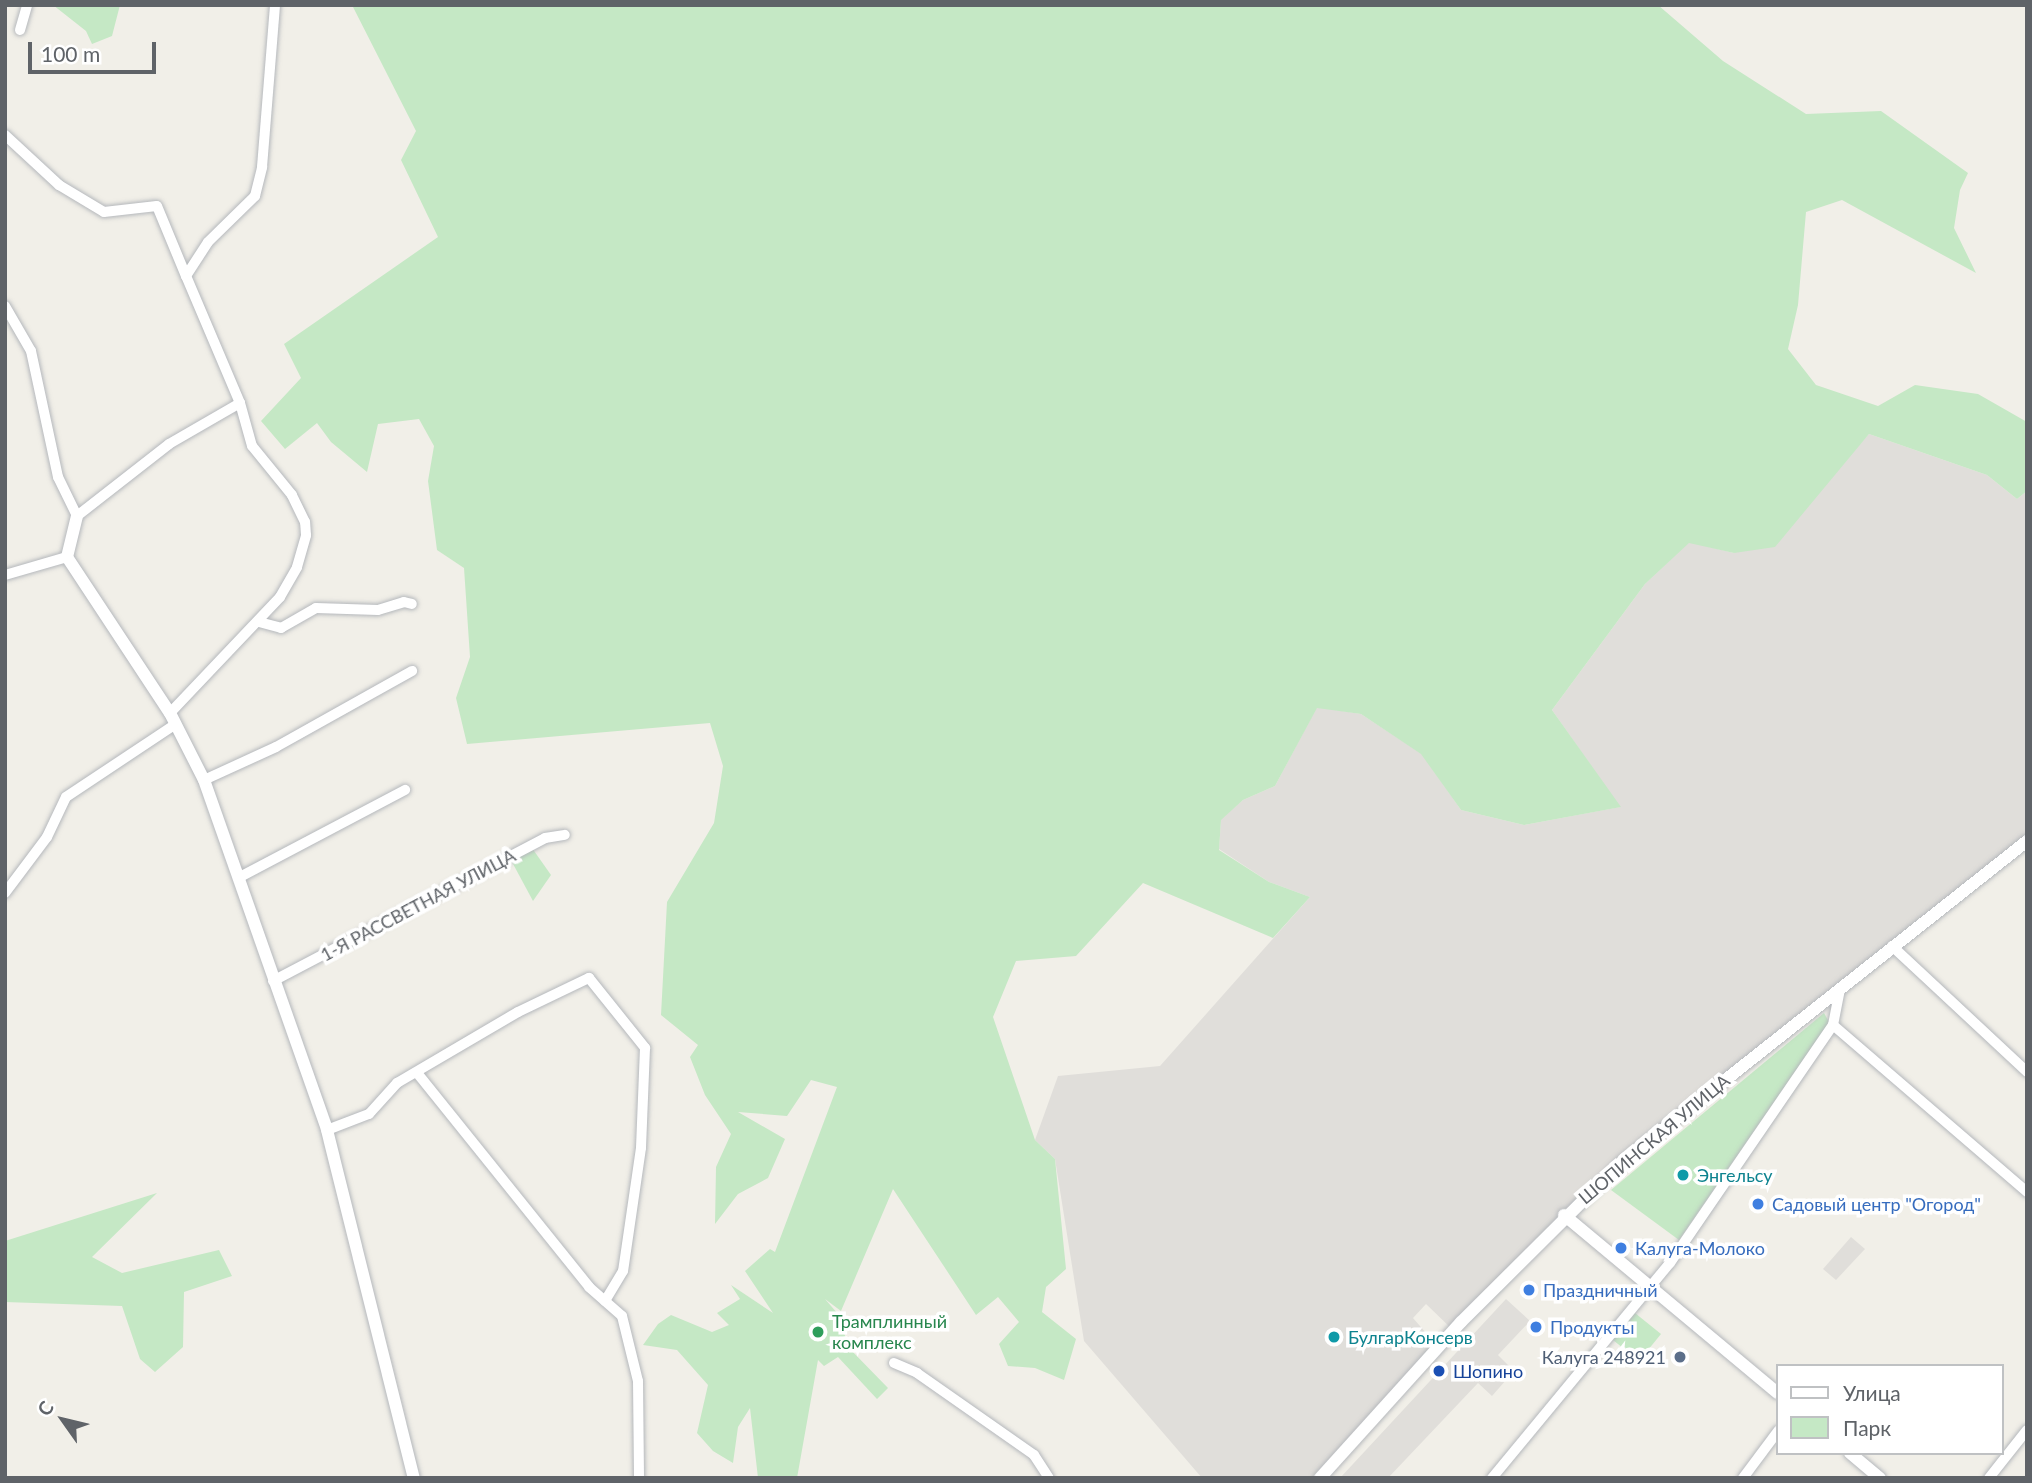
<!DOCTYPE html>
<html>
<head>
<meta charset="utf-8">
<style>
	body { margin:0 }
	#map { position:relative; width:2032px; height:1483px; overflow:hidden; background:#f1efe8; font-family:Lato,sans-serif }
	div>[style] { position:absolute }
	.industrial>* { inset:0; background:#e0deda }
	.green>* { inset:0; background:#c5e8c5 }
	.roads { filter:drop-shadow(0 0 2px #b5b8bc) drop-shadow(0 0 2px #b5b8bc) }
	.minor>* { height:10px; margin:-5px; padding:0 5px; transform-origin:5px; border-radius:5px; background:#fff }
	.tertiary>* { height:12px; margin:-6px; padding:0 6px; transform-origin:6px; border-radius:6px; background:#fff }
	.dots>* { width:19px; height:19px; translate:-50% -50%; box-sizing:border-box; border:4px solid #fff; border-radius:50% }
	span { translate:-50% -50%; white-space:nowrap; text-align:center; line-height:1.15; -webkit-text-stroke:7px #fff; paint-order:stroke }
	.street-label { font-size:18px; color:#5f6368 }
	.culture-label { font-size:18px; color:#0d838f }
	.left { translate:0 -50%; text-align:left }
	.shop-label { font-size:18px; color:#366cbe }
	.leisure-label { font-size:18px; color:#27864d }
	.service-label { font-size:18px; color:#4e5e75 }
	.right { translate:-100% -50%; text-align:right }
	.transit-label { font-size:18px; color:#164399 }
	.frame { position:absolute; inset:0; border:7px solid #5f6368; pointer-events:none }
	.legend { position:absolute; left:1776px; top:1364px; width:228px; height:91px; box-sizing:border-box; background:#fff; border:2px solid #bfc1c3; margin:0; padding:9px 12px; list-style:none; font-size:21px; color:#5f6368 }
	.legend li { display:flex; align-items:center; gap:14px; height:35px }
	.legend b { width:35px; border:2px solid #bfc1c3 }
	.north { position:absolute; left:28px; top:1385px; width:70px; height:70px; -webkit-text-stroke:5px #fff; paint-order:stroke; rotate:304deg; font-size:19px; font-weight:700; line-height:28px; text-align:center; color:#5f6368 }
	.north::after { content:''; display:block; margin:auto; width:24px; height:32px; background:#5f6368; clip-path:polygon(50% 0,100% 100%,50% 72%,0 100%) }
	.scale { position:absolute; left:28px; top:42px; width:128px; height:32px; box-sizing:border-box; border:4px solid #5f6368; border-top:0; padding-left:9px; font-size:21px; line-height:24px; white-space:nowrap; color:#5f6368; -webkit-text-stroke:5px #fff; paint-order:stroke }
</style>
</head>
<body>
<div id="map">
	<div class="industrial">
		<div style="clip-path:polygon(1869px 434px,1987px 475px,2017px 499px,2027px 491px,2027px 841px,1559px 1216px,1455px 1332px,1426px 1304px,1413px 1318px,1440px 1349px,1311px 1478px,1202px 1478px,1084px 1341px,1055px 1159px,1035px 1140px,1058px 1076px,1160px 1066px,1310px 897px,1269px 882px,1219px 849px,1221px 819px,1243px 800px,1275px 786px,1317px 707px,1361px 714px,1422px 754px,1461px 810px,1524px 825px,1620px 807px,1552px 710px,1645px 584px,1689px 542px,1734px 553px,1830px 477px)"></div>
		<div style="clip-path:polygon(1851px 1237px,1865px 1249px,1836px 1280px,1823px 1269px)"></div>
		<div style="clip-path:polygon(1506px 1299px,1530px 1321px,1498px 1355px,1514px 1371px,1492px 1396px,1478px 1383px,1388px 1478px,1340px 1478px)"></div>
	</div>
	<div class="green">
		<div style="clip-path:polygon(53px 5px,120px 5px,112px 36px,92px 44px,86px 31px)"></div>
		<div style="clip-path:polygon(352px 5px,1658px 5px,1723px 61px,1806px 114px,1881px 111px,1968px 173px,1960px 190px,1954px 228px,1976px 273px,1842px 200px,1806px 212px,1798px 305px,1788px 349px,1816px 385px,1878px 406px,1915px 385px,1978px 394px,2027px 422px,2027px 491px,2017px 499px,1987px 475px,1869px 434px,1775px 547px,1734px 553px,1689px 543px,1645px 584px,1552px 710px,1621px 807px,1524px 825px,1461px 810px,1421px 754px,1361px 714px,1317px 708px,1275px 786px,1243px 800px,1221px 820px,1219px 850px,1269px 882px,1310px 897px,1273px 938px,1143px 883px,1076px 956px,1016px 961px,993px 1017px,1035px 1140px,1055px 1159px,1066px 1269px,1046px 1287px,1042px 1312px,1076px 1339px,1064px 1380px,1035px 1368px,1008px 1366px,999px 1344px,1019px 1322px,998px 1297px,976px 1315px,893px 1189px,841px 1311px,825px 1299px,838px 1314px,849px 1348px,888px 1388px,877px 1399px,838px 1357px,824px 1366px,818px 1360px,797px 1478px,758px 1478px,750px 1408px,738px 1427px,733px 1463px,713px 1451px,697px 1433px,708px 1385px,677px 1350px,643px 1345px,658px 1324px,671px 1315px,712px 1332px,729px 1325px,717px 1313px,740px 1299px,731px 1285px,773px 1313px,745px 1271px,770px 1249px,775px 1252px,837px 1087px,811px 1080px,787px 1116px,738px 1112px,785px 1139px,768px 1178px,738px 1194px,715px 1224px,716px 1167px,731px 1134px,705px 1095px,690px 1057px,698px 1045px,661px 1015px,667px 902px,714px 823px,723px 766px,710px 723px,467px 744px,456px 698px,470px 657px,464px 568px,437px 550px,428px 481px,434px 446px,419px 419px,378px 424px,367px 472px,331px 442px,317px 423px,285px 449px,261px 421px,301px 378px,284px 344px,438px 237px,401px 160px,416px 131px)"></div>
		<div style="clip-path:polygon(532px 848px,551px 875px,533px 901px,512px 862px)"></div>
		<div style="clip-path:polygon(1824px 1013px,1829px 1022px,1679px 1240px,1611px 1190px)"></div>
		<div style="clip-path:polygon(157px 1193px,92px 1257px,122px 1273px,219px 1250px,232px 1276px,184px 1292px,183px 1347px,155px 1372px,140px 1359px,122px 1306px,5px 1302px,5px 1241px)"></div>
		<div style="clip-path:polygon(1635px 1313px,1661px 1334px,1639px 1361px,1613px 1340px)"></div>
	</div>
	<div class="roads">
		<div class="minor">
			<div style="left:20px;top:30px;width:26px;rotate:-74deg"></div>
			<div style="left:5px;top:135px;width:74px;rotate:42.8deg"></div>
			<div style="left:59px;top:185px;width:52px;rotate:31deg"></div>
			<div style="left:104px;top:212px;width:53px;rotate:-6.5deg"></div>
			<div style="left:157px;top:206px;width:76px;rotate:67.5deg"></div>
			<div style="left:5px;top:306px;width:52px;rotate:60deg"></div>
			<div style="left:31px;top:351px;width:129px;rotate:77.9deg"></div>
			<div style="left:58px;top:477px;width:43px;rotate:64deg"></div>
			<div style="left:77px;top:516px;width:117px;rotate:-38deg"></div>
			<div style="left:169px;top:444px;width:82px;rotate:-30deg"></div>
			<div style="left:5px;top:575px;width:65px;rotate:-16.2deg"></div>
			<div style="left:259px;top:622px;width:23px;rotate:15deg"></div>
			<div style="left:281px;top:628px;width:40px;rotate:-29.7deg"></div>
			<div style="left:316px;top:608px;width:62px;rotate:1.8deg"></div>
			<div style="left:378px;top:610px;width:27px;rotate:-17deg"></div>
			<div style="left:404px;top:602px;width:8px;rotate:14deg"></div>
			<div style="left:170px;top:713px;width:160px;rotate:-46.5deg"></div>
			<div style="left:280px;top:597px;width:34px;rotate:-60deg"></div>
			<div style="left:297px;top:567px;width:33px;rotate:-74deg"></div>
			<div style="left:306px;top:535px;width:13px;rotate:-94deg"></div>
			<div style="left:305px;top:522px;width:30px;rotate:-116deg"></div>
			<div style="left:292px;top:495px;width:63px;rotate:-129.2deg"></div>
			<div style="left:252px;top:446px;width:45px;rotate:-105.6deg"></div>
			<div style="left:240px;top:403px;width:138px;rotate:-113deg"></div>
			<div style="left:186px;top:276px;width:40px;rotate:-57.1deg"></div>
			<div style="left:208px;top:242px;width:66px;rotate:-44.4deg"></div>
			<div style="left:255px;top:196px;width:30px;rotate:-76deg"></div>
			<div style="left:262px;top:167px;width:163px;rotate:-85.4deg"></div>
			<div style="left:204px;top:780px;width:79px;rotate:-24.6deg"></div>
			<div style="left:276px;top:747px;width:156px;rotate:-29.2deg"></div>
			<div style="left:238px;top:878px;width:189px;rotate:-27.8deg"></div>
			<div style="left:5px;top:893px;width:70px;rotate:-53.1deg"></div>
			<div style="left:47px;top:837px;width:44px;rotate:-64.6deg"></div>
			<div style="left:66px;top:797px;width:132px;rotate:-33.6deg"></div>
			<div style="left:1892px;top:946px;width:185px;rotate:43deg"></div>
			<div style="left:273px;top:981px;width:307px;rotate:-27.7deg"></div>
			<div style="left:545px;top:838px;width:20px;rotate:-9deg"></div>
			<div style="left:1833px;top:1025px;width:256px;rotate:40.7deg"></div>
			<div style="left:418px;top:1074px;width:273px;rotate:51.2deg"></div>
			<div style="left:589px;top:1287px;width:44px;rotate:41.3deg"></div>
			<div style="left:622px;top:1316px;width:67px;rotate:76.2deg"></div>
			<div style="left:638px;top:1381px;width:97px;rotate:89.4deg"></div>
			<div style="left:327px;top:1130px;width:45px;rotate:-20.9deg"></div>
			<div style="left:369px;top:1114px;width:42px;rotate:-47.9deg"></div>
			<div style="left:397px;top:1083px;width:140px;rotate:-30.4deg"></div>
			<div style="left:518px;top:1012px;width:79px;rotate:-25.6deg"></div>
			<div style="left:589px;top:978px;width:90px;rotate:51.3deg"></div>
			<div style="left:645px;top:1048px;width:100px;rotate:92.3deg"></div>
			<div style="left:641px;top:1148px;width:124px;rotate:98.3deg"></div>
			<div style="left:623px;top:1271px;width:35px;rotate:121deg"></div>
			<div style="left:894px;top:1363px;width:25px;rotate:23deg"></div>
			<div style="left:917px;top:1373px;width:143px;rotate:35deg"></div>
			<div style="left:1034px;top:1455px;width:27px;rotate:57deg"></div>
			<div style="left:1492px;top:1478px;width:279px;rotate:-50.4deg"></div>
			<div style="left:1670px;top:1263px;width:288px;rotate:-55.6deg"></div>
			<div style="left:1833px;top:1025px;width:37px;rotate:-79deg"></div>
			<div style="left:1743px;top:1478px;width:59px;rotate:-53.3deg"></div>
			<div style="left:1989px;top:1478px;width:61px;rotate:-51.6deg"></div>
		</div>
		<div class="tertiary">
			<div style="left:77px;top:516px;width:42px;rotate:103.7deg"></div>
			<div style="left:67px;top:557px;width:187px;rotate:56.6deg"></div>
			<div style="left:170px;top:713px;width:75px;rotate:63.1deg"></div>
			<div style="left:204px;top:780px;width:371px;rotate:70.6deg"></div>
			<div style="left:327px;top:1130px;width:359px;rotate:76deg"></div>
			<div style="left:1564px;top:1215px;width:278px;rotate:39.8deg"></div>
			<div style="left:1850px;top:1453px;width:39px;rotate:40deg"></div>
			<div style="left:1320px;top:1478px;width:210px;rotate:-47.9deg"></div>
			<div style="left:1461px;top:1322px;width:228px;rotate:-44.8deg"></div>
			<div style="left:1623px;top:1161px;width:515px;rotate:-38.38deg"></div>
		</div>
	</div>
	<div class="dots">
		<div style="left:1683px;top:1175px;background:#0f9aa8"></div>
		<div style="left:1758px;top:1204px;background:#3f7fe0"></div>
		<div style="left:1621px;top:1248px;background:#3f7fe0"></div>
		<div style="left:1529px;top:1290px;background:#3f7fe0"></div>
		<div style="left:1536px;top:1327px;background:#3f7fe0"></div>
		<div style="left:818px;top:1332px;background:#2e9e5b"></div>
		<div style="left:1334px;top:1337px;background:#0f9aa8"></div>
		<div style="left:1680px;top:1357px;background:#5c6f8a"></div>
		<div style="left:1439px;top:1371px;background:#1a4fb4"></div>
	</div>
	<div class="street-label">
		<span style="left:418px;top:905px;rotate:-28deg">1-Я РАССВЕТНАЯ УЛИЦА</span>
		<span style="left:1654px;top:1139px;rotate:-40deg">ШОПИНСКАЯ УЛИЦА</span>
	</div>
	<div class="culture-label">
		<span class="left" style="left:1697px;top:1175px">Энгельсу</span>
		<span class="left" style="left:1348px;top:1337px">БулгарКонсерв</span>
	</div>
	<div class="shop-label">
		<span class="left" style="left:1772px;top:1204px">Садовый центр "Огород"</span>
		<span class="left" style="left:1635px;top:1248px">Калуга-Молоко</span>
		<span class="left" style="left:1543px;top:1290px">Праздничный</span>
		<span class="left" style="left:1550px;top:1327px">Продукты</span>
	</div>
	<div class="leisure-label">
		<span class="left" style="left:832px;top:1332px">Трамплинный<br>комплекс</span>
	</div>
	<div class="service-label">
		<span class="right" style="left:1666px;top:1357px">Калуга 248921</span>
	</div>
	<div class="transit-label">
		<span class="left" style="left:1453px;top:1371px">Шопино</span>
	</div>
	<div class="frame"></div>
	<ul class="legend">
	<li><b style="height:9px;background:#fff"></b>Улица</li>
	<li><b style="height:19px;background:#c5e8c5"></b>Парк</li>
	</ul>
	<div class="north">С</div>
	<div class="scale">100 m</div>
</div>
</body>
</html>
